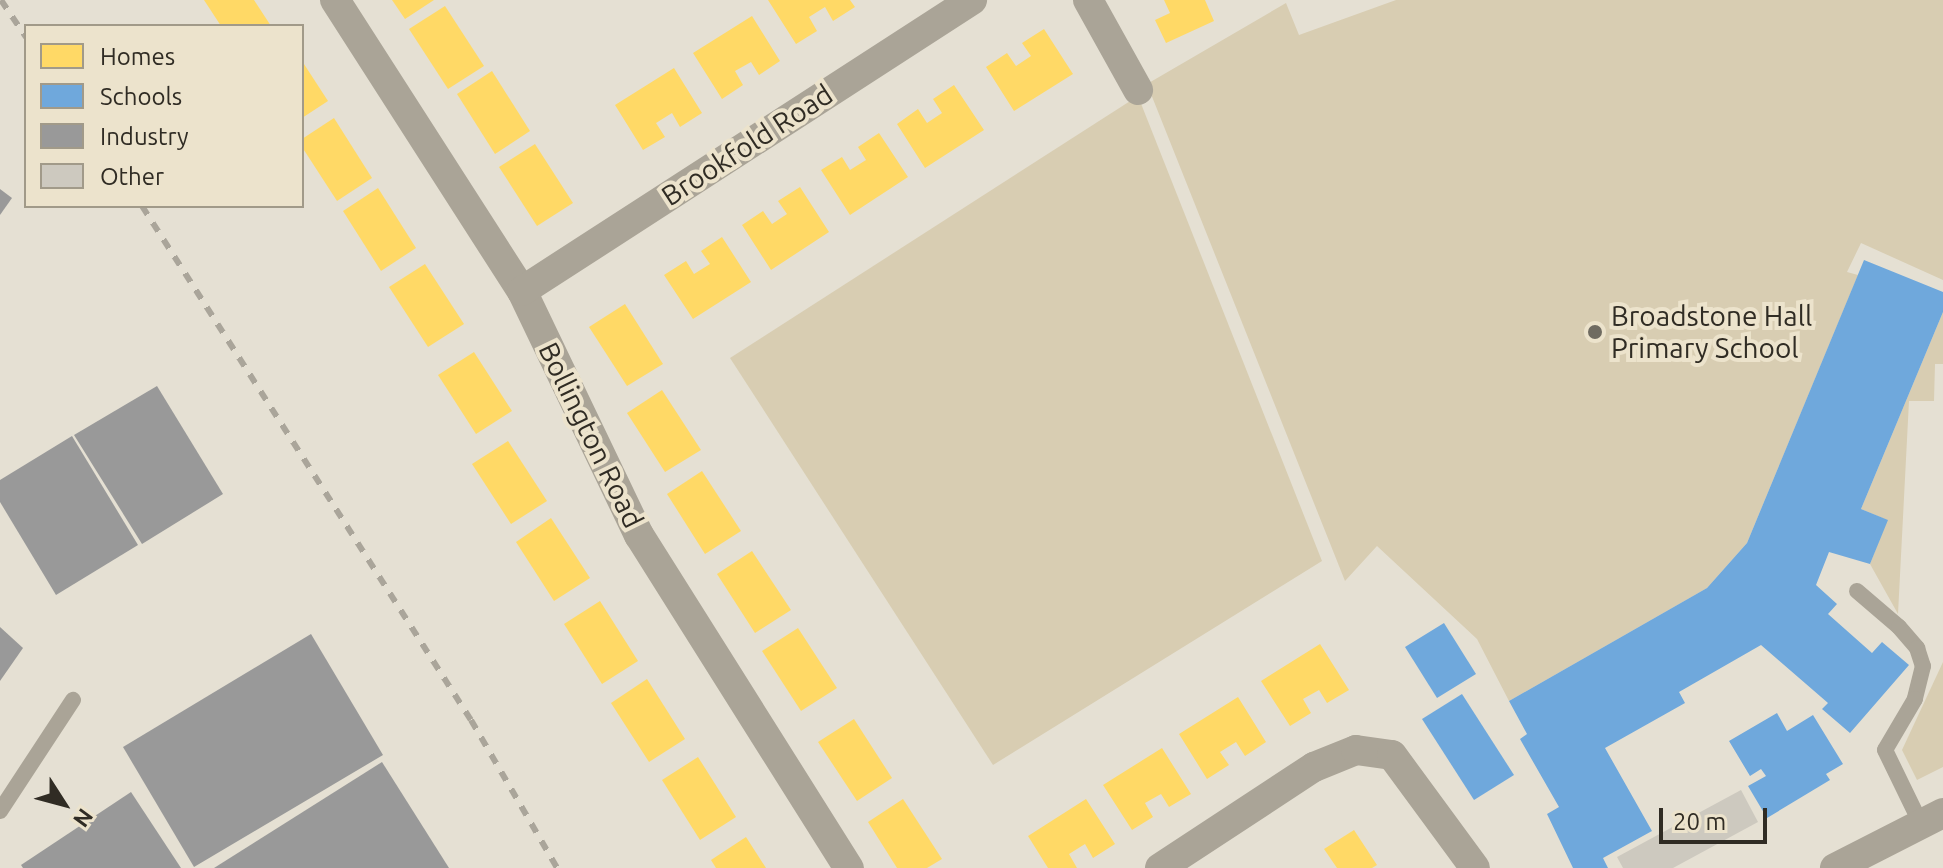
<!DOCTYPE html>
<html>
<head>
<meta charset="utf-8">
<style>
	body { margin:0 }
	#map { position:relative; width:1943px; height:868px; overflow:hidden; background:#e5e0d3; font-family:Ubuntu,sans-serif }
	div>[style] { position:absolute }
	.green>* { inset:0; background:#d8cdb2 }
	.homes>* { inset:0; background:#ffd966 }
	.schools>* { inset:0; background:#6fa8dc }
	.industry>* { inset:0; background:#999 }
	.building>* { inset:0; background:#cdc9bf }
	.service>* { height:16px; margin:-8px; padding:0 8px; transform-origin:8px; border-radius:8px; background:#aaa497 }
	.minor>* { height:30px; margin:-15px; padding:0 15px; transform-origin:15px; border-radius:15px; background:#aaa497 }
	.rail>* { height:6px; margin-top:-3px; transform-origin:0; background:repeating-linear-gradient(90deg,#aaa59a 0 10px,transparent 0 20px) }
	.dots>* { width:22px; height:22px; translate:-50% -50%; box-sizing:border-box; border:4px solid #ece3cc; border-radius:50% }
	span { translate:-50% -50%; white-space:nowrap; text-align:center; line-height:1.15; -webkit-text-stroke:8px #ece3cc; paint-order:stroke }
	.street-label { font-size:28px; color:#302c24 }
	.poi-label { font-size:28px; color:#302c24 }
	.left { translate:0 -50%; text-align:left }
	.legend { position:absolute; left:24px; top:24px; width:280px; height:184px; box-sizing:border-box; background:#ece3cc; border:2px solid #a19a89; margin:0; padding:10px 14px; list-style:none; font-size:24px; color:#302c24 }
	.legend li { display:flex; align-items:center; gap:16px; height:40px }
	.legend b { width:40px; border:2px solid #a19a89 }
	.north { position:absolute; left:24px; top:764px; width:80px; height:80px; -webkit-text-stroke:6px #ece3cc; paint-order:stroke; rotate:126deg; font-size:22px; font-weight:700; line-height:32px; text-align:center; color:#302c24 }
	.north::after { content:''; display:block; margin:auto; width:28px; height:36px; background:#302c24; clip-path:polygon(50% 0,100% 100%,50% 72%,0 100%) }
	.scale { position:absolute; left:1659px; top:808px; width:108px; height:36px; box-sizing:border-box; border:4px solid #302c24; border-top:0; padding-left:10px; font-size:24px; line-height:28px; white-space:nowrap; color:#302c24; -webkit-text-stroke:6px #ece3cc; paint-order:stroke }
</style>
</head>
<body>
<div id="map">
	<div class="green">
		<div style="clip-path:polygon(1396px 0,1943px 0,1943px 280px,1861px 243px,1847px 272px,1858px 275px,1747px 543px,1707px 588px,1509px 701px,1477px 639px,1377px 546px,1345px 581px,1147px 84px,1286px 3px,1299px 35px)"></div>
		<div style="clip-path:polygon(1138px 96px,1322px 561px,993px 765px,730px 358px)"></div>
		<div style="clip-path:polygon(1943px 312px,1943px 364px,1935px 364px,1934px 401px,1909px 401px,1898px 614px,1870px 564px,1887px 520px,1861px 509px)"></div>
		<div style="clip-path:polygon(1943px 662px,1943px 767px,1917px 780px,1902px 750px)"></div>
	</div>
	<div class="homes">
		<div style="clip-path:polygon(204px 0,254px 0,271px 26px,221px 26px)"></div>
		<div style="clip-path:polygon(392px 0,434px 0,405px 19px)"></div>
		<div style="clip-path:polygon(768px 0,850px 0,855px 7px,833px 21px,825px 7px,809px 17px,817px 31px,796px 44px)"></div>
		<div style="clip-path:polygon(1164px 0,1205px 0,1214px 21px,1166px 43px,1155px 20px,1170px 13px)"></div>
		<div style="clip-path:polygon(445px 6px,484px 66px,448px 89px,409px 29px)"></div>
		<div style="clip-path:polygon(752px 16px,780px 61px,759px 75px,751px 62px,735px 71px,743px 85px,722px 99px,693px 53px)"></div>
		<div style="clip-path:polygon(1044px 29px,1073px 74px,1014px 111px,986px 67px,1007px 53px,1016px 66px,1031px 56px,1022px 43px)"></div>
		<div style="clip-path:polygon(302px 61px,328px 101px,302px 118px)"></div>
		<div style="clip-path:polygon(674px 68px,702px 113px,680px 127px,672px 113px,656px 123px,665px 137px,643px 150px,615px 105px)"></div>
		<div style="clip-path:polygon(492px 71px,530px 131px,495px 154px,457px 94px)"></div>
		<div style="clip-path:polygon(954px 85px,984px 130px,925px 168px,897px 124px,918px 109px,927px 123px,942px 113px,933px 99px)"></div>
		<div style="clip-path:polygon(334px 118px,372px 178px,337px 201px,302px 147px,302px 139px)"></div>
		<div style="clip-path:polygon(879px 133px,908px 177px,850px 215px,821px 170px,842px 157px,850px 170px,866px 160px,858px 147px)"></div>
		<div style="clip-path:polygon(535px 144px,573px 203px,537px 226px,499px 167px)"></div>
		<div style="clip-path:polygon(800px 187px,829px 232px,771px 270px,742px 225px,763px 211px,772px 224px,787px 214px,778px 201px)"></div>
		<div style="clip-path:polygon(378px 188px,416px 248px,381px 271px,343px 211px)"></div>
		<div style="clip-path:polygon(722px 237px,751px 282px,693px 319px,664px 275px,686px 261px,694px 274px,710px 264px,701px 251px)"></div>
		<div style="clip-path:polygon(425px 264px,464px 324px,428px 347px,389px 287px)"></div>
		<div style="clip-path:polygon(625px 304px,663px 364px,627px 386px,589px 327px)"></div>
		<div style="clip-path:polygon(474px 352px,512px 411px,476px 434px,438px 375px)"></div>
		<div style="clip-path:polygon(662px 390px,701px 450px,665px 472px,627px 413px)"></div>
		<div style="clip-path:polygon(508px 441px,547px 501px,511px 524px,472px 464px)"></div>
		<div style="clip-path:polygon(702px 471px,741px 531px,705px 554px,667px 494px)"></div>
		<div style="clip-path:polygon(551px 518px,590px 578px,554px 601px,516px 542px)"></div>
		<div style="clip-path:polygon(752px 551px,791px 610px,755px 633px,717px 574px)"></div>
		<div style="clip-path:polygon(600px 601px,638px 661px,602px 684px,564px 624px)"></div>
		<div style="clip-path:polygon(798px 628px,837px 688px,801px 711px,762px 651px)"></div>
		<div style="clip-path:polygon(1320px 644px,1349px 690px,1327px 703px,1319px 690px,1303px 699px,1311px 713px,1290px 726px,1261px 681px)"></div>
		<div style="clip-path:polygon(647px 679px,685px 739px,649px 762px,611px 703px)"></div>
		<div style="clip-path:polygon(1238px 697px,1266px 742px,1245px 756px,1236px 742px,1220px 752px,1229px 765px,1207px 779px,1179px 734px)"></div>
		<div style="clip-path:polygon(854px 719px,892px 778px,857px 801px,818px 742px)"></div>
		<div style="clip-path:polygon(1162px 748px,1191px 794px,1169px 807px,1161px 794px,1145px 803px,1153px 817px,1132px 830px,1103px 785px)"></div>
		<div style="clip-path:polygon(698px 757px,736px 817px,700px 840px,662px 780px)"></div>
		<div style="clip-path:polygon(903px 799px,942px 859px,927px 868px,897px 868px,868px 822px)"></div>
		<div style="clip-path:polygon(1086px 799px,1115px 844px,1093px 858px,1085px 844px,1069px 854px,1077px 868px,1048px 868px,1028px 836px)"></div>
		<div style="clip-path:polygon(1354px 830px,1377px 865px,1372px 868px,1337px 868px,1324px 849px)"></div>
		<div style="clip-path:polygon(746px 837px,766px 868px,716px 868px,711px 860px)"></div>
	</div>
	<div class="schools">
		<div style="clip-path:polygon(1864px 260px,1943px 292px,1943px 312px,1861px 509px,1888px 520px,1870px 564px,1829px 552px,1816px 585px,1837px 604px,1828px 614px,1872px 653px,1882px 642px,1909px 665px,1850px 733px,1822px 709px,1828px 703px,1761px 645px,1679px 692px,1685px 703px,1605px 748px,1652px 831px,1603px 858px,1608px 868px,1573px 868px,1547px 814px,1559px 807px,1520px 739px,1527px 734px,1509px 701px,1707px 588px,1747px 543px)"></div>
		<div style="clip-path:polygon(1444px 623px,1476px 674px,1437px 698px,1405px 647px)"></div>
		<div style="clip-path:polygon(1462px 694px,1514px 775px,1474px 800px,1422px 719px)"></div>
		<div style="clip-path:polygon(1777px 713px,1787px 731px,1813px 715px,1843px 764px,1826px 774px,1830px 780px,1767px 818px,1748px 786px,1766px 776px,1761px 769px,1750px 776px,1729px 741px)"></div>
	</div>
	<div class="industry">
		<div style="clip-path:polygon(0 189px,12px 198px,0 215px)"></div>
		<div style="clip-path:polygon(157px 386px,223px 494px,142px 544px,74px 435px)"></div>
		<div style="clip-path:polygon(72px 436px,138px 545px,56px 595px,0 502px,0 480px)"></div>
		<div style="clip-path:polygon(0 627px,23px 648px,0 681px)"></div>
		<div style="clip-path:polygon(311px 634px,383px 755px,194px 867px,123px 747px)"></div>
		<div style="clip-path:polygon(382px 762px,449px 868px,214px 868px)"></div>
		<div style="clip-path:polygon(131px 792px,181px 868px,23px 868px,21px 865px)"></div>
	</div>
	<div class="building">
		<div style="clip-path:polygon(1741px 790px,1758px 822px,1673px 868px,1623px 868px,1617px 857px)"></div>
	</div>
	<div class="service">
		<div style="left:1857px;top:591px;width:55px;rotate:40.6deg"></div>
		<div style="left:1899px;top:627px;width:28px;rotate:49deg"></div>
		<div style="left:1917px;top:648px;width:19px;rotate:72deg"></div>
		<div style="left:1923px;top:666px;width:34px;rotate:104deg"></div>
		<div style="left:1915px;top:699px;width:59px;rotate:120.5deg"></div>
		<div style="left:1885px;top:750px;width:82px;rotate:64.1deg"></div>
		<div style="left:0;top:811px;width:133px;rotate:-56.7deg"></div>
	</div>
	<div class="minor">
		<div style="left:335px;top:0;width:346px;rotate:57.3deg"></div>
		<div style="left:522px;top:291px;width:271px;rotate:64.4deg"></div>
		<div style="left:639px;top:535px;width:394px;rotate:57.8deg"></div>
		<div style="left:1088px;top:0;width:103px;rotate:60.9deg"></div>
		<div style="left:522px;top:291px;width:536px;rotate:-32.89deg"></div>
		<div style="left:1160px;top:868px;width:184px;rotate:-33.3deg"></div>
		<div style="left:1314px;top:767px;width:45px;rotate:-22deg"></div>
		<div style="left:1356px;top:750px;width:36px;rotate:8deg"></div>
		<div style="left:1392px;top:755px;width:140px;rotate:53.7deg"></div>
		<div style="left:1835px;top:868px;width:121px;rotate:-27deg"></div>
	</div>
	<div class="rail">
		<div style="left:1px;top:0;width:45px;rotate:56deg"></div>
		<div style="left:142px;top:206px;width:610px;rotate:57.38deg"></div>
		<div style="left:471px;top:720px;width:171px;rotate:59.8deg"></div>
	</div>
	<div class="dots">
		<div style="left:1595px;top:332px;background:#6f6b61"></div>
	</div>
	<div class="street-label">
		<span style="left:747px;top:145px;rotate:-33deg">Brookfold Road</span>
		<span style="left:591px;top:435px;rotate:64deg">Bollington Road</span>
	</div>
	<div class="poi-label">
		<span class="left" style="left:1611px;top:332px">Broadstone Hall<br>Primary School</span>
	</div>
	<ul class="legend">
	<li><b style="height:22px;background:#ffd966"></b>Homes</li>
	<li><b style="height:22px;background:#6fa8dc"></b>Schools</li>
	<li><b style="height:22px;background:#999"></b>Industry</li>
	<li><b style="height:22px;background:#cdc9bf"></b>Other</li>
	</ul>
	<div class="north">N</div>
	<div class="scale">20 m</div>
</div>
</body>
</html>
